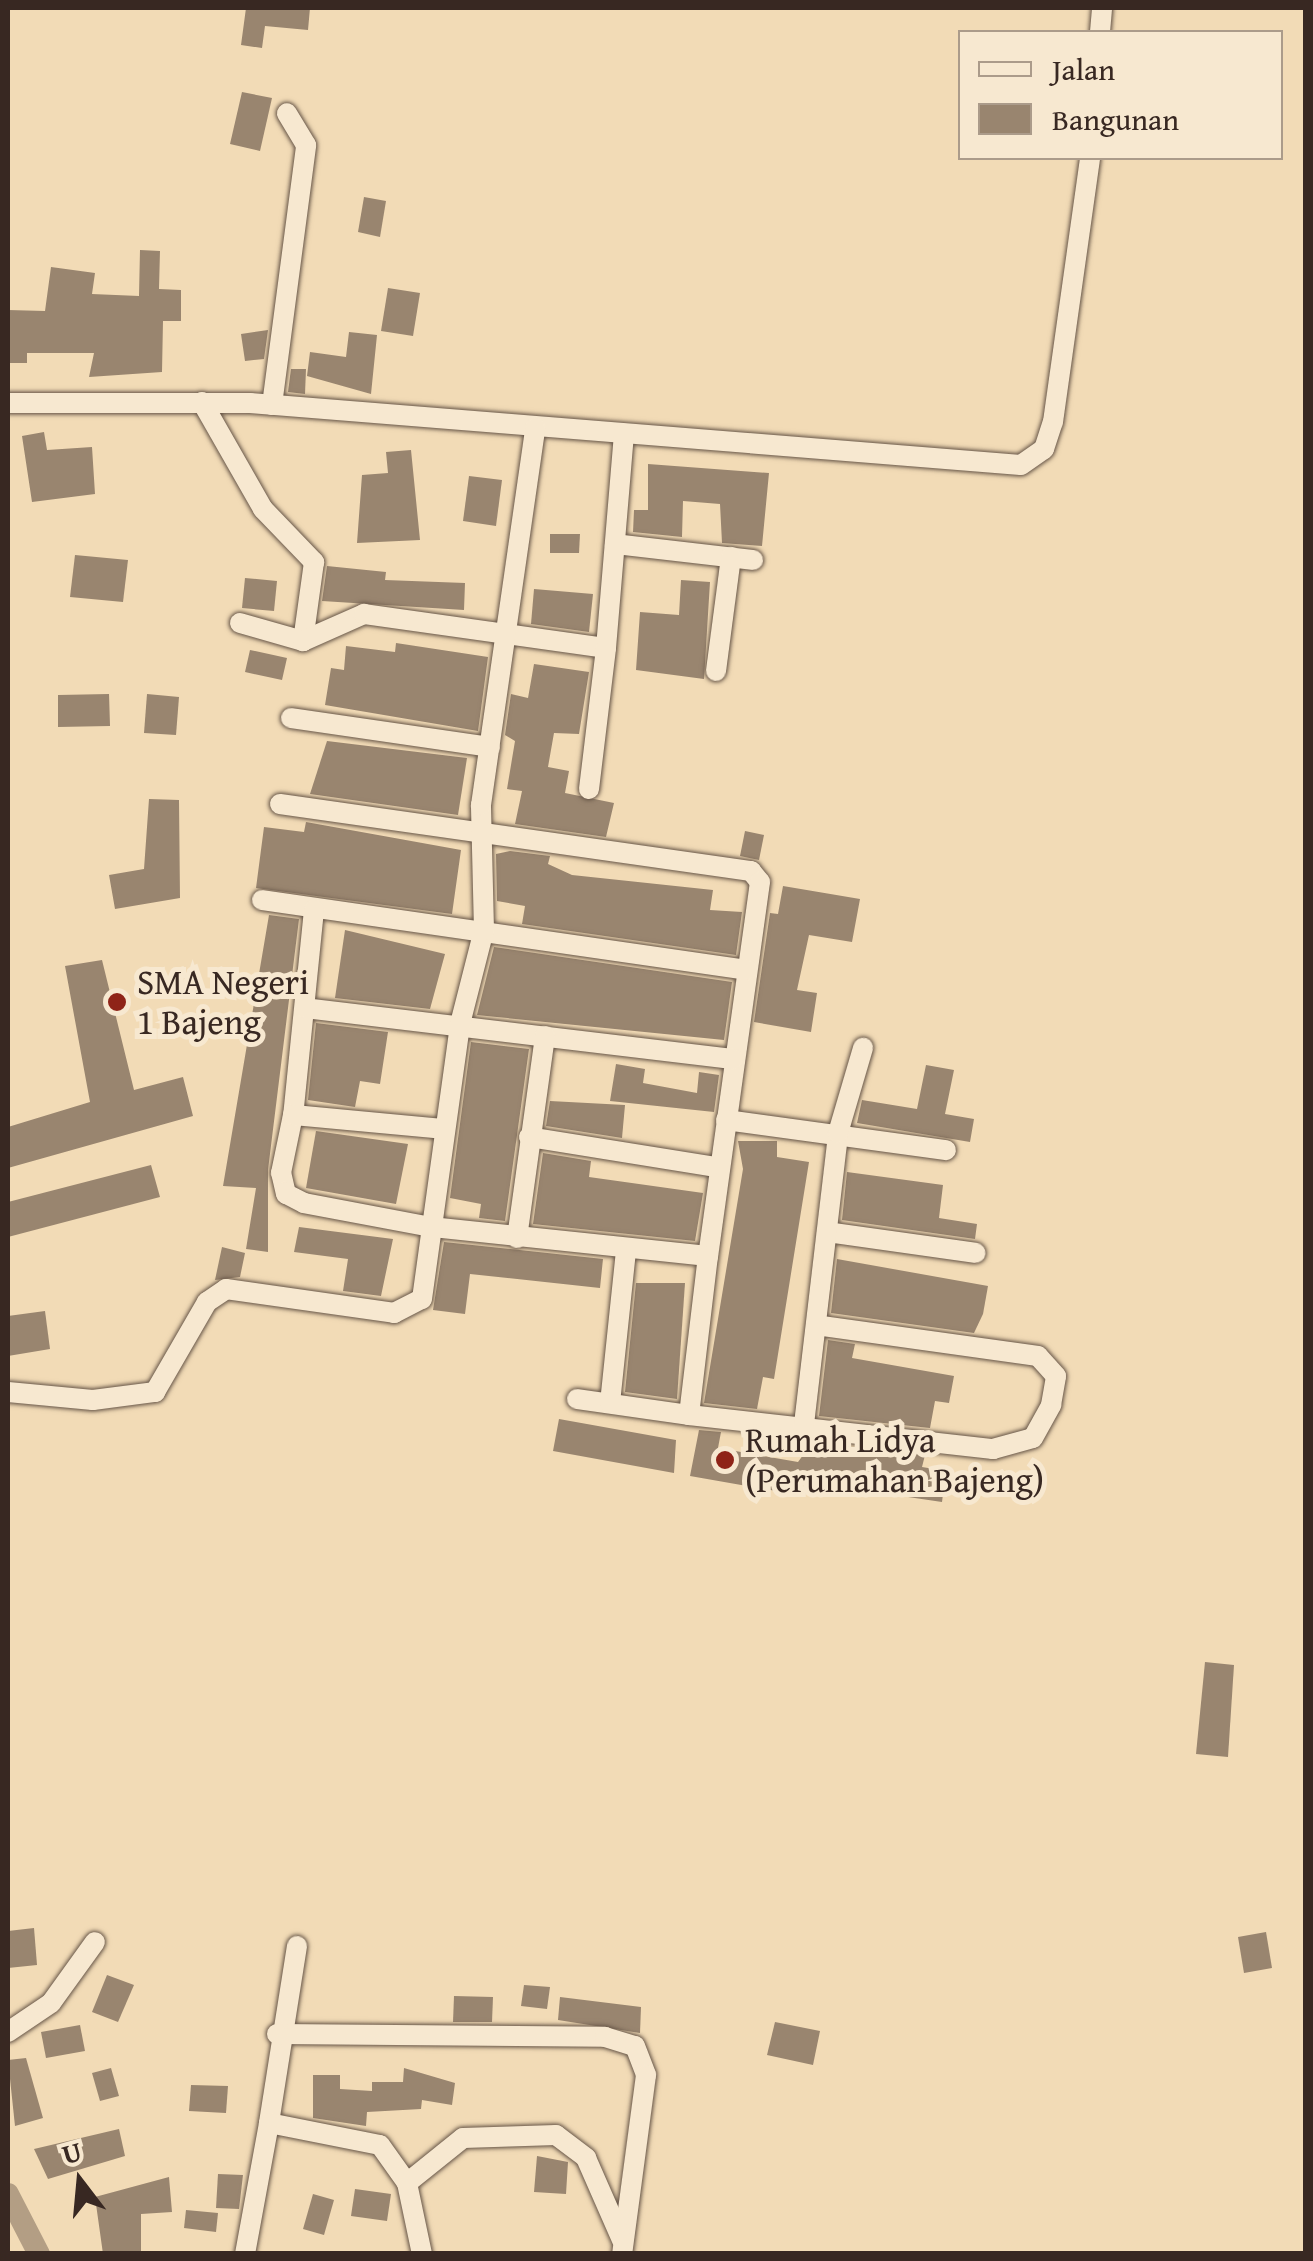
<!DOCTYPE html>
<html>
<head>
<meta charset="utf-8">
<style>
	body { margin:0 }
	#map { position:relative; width:1313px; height:2261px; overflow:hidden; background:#f2dbb6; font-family:"Gentium Book Plus",serif }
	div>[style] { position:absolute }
	.canal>* { height:22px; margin:-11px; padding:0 11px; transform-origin:11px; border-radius:11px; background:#b39e84 }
	.building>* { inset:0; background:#99856f }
	.roads { filter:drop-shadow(0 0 2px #665547) drop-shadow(0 0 2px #665547) }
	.street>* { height:20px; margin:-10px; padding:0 10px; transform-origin:10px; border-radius:10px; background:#f7e8d0 }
	.dots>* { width:28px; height:28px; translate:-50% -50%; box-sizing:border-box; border:5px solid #f7e8d0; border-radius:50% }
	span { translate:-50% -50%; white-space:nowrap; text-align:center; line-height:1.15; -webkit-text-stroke:10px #f7e8d0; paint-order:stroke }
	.poi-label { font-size:35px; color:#382822 }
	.left { translate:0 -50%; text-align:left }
	.frame { position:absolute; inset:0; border:10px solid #382822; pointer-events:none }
	.legend { position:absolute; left:958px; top:30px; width:325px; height:130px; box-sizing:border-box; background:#f7e8d0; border:2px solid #ab9b8a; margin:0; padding:12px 18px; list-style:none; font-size:30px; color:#382822 }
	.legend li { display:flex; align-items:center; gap:20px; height:50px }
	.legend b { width:50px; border:2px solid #ab9b8a }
	.north { position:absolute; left:30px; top:2131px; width:100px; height:100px; -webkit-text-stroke:8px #f7e8d0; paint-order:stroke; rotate:344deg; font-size:28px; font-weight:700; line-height:40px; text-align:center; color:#382822 }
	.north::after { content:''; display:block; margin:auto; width:35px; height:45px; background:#382822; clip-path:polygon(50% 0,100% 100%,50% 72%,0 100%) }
</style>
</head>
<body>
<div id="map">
	<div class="canal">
		<div style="left:8px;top:2194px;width:68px;rotate:62.7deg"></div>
	</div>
	<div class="building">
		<div style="clip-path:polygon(246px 8px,310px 8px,308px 30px,265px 26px,262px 48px,241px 45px)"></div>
		<div style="clip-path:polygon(242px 92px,272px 98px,260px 151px,230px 144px)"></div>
		<div style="clip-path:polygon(364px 197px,386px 201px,380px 237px,358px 232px)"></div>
		<div style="clip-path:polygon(140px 250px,160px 251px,159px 289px,181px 290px,181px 321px,163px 321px,162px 372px,89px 377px,94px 353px,27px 353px,27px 363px,8px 363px,8px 310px,45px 311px,51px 267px,95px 273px,92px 294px,139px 296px)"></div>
		<div style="clip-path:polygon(388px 288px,420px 293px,413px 336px,381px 331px)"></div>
		<div style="clip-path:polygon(268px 330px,264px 359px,245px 361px,241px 334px)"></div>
		<div style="clip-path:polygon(349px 332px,377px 335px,371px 394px,307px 376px,310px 352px,346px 357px)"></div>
		<div style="clip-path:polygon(291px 369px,306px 369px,305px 394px,288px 392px)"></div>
		<div style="clip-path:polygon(44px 432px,47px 450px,92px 447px,95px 494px,32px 502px,22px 436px)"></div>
		<div style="clip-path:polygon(411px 450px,420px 540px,357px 543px,362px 475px,388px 473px,386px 452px)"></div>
		<div style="clip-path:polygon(648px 464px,769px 473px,762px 546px,722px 543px,720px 504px,683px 501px,682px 537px,633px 532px,634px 510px,648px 510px)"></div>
		<div style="clip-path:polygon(469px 476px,502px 480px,496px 526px,463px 521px)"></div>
		<div style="clip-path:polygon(550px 534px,580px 534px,579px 553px,550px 553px)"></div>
		<div style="clip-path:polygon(75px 555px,128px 560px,123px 602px,70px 597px)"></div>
		<div style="clip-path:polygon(327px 566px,386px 572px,385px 580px,465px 583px,464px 610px,322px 601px)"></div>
		<div style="clip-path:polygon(245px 578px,277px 581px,274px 611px,242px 608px)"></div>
		<div style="clip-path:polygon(681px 580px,710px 582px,704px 679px,636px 670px,640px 612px,679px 615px)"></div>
		<div style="clip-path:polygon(534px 589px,593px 594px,589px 632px,531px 624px)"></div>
		<div style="clip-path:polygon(396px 643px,488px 657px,478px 731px,325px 705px,331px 668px,344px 670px,346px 646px,395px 652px)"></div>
		<div style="clip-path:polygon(250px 650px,287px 658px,282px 680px,245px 672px)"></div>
		<div style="clip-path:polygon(534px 664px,589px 672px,579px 734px,554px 733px,548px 767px,569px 771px,565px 793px,614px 803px,606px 837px,515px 824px,522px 791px,507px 789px,515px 741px,505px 735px,511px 694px,528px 698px)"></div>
		<div style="clip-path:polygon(109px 694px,110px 726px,58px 727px,58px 695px)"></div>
		<div style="clip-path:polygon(147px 694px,179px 697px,176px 735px,144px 733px)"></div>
		<div style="clip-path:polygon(327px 741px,467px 758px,458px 815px,310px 794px)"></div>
		<div style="clip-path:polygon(149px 799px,179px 800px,180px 898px,115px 909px,109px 875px,144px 869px)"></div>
		<div style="clip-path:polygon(306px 822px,461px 850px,452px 914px,256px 888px,264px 827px,304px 832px)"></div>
		<div style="clip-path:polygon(745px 831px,764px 835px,759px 860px,740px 856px)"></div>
		<div style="clip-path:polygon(510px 851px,550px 856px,548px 864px,572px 875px,713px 890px,710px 910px,742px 912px,736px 955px,522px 924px,525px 906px,497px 901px,496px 854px)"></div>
		<div style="clip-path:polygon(783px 886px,860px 899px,852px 942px,809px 935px,797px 990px,817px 993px,811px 1032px,754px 1022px,770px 913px,778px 914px)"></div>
		<div style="clip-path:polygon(269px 915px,299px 919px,268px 1170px,268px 1252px,246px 1249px,256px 1188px,223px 1186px)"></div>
		<div style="clip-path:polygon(345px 930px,445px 954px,430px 1009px,335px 998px)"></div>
		<div style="clip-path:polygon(494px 947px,732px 982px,724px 1040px,477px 1015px)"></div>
		<div style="clip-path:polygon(102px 960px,134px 1090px,183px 1077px,193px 1116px,8px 1168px,8px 1127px,90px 1102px,65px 966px)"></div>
		<div style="clip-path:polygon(316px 1023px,388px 1032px,380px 1084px,360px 1081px,355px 1107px,308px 1100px)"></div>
		<div style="clip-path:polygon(471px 1042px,529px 1049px,505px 1221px,479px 1218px,481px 1204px,450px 1198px)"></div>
		<div style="clip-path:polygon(616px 1064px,645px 1069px,643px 1083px,697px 1093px,699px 1072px,719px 1075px,714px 1112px,610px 1101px)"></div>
		<div style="clip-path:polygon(926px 1065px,954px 1070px,945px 1114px,974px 1119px,970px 1142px,857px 1123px,862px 1100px,917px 1109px)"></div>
		<div style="clip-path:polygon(550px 1101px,625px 1105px,622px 1138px,546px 1126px)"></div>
		<div style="clip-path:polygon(316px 1131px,408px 1144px,396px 1204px,306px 1188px)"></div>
		<div style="clip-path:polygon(738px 1141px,777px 1141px,777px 1157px,809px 1162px,774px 1379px,763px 1377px,757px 1409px,704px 1403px,743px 1169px)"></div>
		<div style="clip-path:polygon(543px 1153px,591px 1161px,589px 1177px,703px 1193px,695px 1241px,533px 1224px)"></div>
		<div style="clip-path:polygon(151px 1165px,160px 1197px,8px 1237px,8px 1202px)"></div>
		<div style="clip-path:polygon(847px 1172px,943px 1185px,939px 1218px,977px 1224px,975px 1239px,842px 1220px)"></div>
		<div style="clip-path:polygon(299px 1227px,393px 1239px,381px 1296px,343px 1291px,348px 1259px,294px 1252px)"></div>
		<div style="clip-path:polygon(444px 1242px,603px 1259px,600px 1288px,470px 1274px,465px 1314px,433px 1310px)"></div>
		<div style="clip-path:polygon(222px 1247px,245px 1253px,240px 1277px,215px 1280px)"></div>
		<div style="clip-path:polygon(837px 1259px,988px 1286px,983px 1314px,974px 1333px,831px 1313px)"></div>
		<div style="clip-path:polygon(636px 1283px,685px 1283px,677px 1399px,625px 1392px)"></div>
		<div style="clip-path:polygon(45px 1311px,50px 1349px,8px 1356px,8px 1316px)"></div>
		<div style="clip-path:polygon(828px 1340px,855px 1344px,852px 1358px,954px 1376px,949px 1403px,935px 1401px,930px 1428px,819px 1416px)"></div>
		<div style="clip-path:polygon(559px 1419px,676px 1440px,674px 1473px,553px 1451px)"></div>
		<div style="clip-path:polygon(699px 1430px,721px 1432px,718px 1448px,798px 1462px,812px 1443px,925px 1455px,922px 1467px,946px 1471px,942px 1502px,779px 1478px,776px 1491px,690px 1476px)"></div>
		<div style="clip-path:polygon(1205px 1662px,1234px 1665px,1228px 1757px,1196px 1754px)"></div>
		<div style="clip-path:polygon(34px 1928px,37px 1965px,8px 1968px,8px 1931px)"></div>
		<div style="clip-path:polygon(1266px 1932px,1272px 1968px,1244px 1973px,1238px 1937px)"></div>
		<div style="clip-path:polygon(107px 1975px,134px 1985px,118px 2022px,92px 2012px)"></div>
		<div style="clip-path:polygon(524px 1985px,550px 1987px,547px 2009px,521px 2006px)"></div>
		<div style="clip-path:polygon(454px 1996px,493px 1997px,492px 2022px,453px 2022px)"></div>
		<div style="clip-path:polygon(560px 1997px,641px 2007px,640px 2033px,558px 2020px)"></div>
		<div style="clip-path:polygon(775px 2022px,820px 2031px,813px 2065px,767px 2055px)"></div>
		<div style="clip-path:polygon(80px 2025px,85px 2051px,46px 2058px,41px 2032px)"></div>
		<div style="clip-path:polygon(26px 2058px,43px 2118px,15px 2126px,8px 2060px)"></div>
		<div style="clip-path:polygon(111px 2068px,119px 2096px,100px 2101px,92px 2073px)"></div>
		<div style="clip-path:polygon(404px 2068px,455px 2083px,452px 2105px,422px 2100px,421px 2109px,367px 2112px,366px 2126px,313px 2118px,313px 2075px,340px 2075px,340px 2089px,372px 2091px,372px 2082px,403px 2082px)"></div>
		<div style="clip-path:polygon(191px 2085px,228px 2086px,226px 2113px,189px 2111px)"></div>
		<div style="clip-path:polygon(119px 2129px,125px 2156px,48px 2179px,34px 2149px)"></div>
		<div style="clip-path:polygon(537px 2156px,568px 2162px,566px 2194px,534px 2192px)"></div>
		<div style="clip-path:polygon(218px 2174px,243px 2175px,239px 2209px,216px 2208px)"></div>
		<div style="clip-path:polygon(169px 2177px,172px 2212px,141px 2214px,141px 2254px,103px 2254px,95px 2197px)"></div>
		<div style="clip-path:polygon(355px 2189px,391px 2194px,387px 2221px,351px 2216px)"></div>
		<div style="clip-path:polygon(313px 2194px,334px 2200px,324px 2235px,303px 2229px)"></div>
		<div style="clip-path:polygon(186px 2210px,218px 2213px,216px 2232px,184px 2228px)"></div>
	</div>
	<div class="roads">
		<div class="street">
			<div style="left:1100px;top:32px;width:24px;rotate:-85deg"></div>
			<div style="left:202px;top:402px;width:123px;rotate:60.3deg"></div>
			<div style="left:263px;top:509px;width:74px;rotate:46.1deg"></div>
			<div style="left:314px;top:562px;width:80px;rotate:97.9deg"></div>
			<div style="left:8px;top:403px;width:242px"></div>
			<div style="left:250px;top:403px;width:773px;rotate:4.6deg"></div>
			<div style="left:1021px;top:465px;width:28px;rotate:-35deg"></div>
			<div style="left:1044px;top:449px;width:28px;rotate:-72deg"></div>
			<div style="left:1053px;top:422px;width:267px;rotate:-82deg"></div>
			<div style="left:272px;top:405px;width:262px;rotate:-82.5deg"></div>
			<div style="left:306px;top:145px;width:37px;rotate:-121deg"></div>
			<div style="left:615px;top:544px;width:139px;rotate:6.6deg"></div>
			<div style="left:240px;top:623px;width:66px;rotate:15.9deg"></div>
			<div style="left:303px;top:641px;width:67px;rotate:-23.9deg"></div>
			<div style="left:364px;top:614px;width:244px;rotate:8deg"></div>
			<div style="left:606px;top:648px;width:215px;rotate:-85.2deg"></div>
			<div style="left:716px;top:671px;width:115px;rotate:-82.5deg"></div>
			<div style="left:291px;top:718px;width:201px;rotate:8.3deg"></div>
			<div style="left:589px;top:789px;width:142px;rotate:-83.1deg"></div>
			<div style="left:280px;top:804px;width:476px;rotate:8.1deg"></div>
			<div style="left:751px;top:871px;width:14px;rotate:51deg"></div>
			<div style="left:760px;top:882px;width:378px;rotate:97.9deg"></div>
			<div style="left:708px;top:1256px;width:279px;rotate:-174deg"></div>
			<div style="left:431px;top:1227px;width:129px;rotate:-169.3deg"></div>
			<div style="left:304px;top:1203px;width:20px;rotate:-153deg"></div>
			<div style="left:286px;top:1194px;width:22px;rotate:-103deg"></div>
			<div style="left:281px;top:1173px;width:59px;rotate:-78.3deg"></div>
			<div style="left:262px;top:900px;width:490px;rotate:8.2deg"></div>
			<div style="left:314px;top:910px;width:206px;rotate:95.8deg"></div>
			<div style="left:293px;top:1115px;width:151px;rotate:5.3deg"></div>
			<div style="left:305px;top:1008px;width:431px;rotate:6.8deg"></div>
			<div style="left:726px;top:1120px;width:222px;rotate:7.8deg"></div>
			<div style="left:529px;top:1137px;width:190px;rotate:9.1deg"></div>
			<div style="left:827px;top:1232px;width:150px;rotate:8deg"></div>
			<div style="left:517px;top:1238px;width:204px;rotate:-82.1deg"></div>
			<div style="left:8px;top:1392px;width:85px;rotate:5.4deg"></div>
			<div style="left:93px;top:1400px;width:63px;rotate:-7.4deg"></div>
			<div style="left:155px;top:1392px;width:104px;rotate:-60deg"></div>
			<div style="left:207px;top:1302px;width:23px;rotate:-34deg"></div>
			<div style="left:226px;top:1289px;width:170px;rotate:8.1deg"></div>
			<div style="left:394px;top:1313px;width:31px;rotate:-27deg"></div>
			<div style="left:422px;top:1299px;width:278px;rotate:-82.1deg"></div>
			<div style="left:460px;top:1024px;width:97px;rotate:-75.7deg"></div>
			<div style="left:484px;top:930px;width:125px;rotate:-91.4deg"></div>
			<div style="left:481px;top:805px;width:381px;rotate:-81.8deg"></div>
			<div style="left:577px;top:1399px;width:113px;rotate:8.1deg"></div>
			<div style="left:689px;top:1415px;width:160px;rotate:-83.2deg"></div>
			<div style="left:610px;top:1403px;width:154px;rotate:-84deg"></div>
			<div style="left:689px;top:1415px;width:306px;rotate:6.4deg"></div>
			<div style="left:993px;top:1449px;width:41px;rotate:-15.4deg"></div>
			<div style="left:1033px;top:1438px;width:38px;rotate:-61deg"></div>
			<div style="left:1051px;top:1405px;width:29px;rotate:-80deg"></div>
			<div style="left:1056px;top:1376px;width:27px;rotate:-132deg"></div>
			<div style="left:1038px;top:1356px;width:224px;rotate:-172.1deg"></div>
			<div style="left:803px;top:1433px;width:302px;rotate:-83.3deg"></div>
			<div style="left:838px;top:1133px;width:89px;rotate:-73.6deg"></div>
			<div style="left:297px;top:1946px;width:179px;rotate:99deg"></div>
			<div style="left:269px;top:2123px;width:113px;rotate:11.2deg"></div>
			<div style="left:380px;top:2145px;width:47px;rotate:54.6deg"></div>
			<div style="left:407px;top:2183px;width:73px;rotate:78.1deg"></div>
			<div style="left:8px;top:2032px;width:52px;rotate:-34deg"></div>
			<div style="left:51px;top:2003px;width:75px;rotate:-54.2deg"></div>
			<div style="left:277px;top:2034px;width:328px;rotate:0.5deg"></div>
			<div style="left:605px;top:2037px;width:31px;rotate:17deg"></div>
			<div style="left:635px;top:2046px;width:31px;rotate:69deg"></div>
			<div style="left:646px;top:2075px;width:181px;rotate:97.6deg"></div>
			<div style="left:407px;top:2183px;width:72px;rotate:-38.8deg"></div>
			<div style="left:463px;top:2138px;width:93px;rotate:-1.8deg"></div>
			<div style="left:556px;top:2135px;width:38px;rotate:37deg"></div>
			<div style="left:586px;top:2158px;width:90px;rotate:66.3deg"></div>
			<div style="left:245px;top:2254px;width:133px;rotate:-79.6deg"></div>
		</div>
	</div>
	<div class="dots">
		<div style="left:117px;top:1002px;background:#8f2418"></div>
		<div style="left:725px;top:1460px;background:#8f2418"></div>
	</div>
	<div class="poi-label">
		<span class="left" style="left:137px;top:1002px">SMA Negeri<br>1 Bajeng</span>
		<span class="left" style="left:745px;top:1460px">Rumah Lidya<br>(Perumahan Bajeng)</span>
	</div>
	<div class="frame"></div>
	<ul class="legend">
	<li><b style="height:12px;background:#f7e8d0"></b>Jalan</li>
	<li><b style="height:28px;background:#99856f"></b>Bangunan</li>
	</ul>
	<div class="north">U</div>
</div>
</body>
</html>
